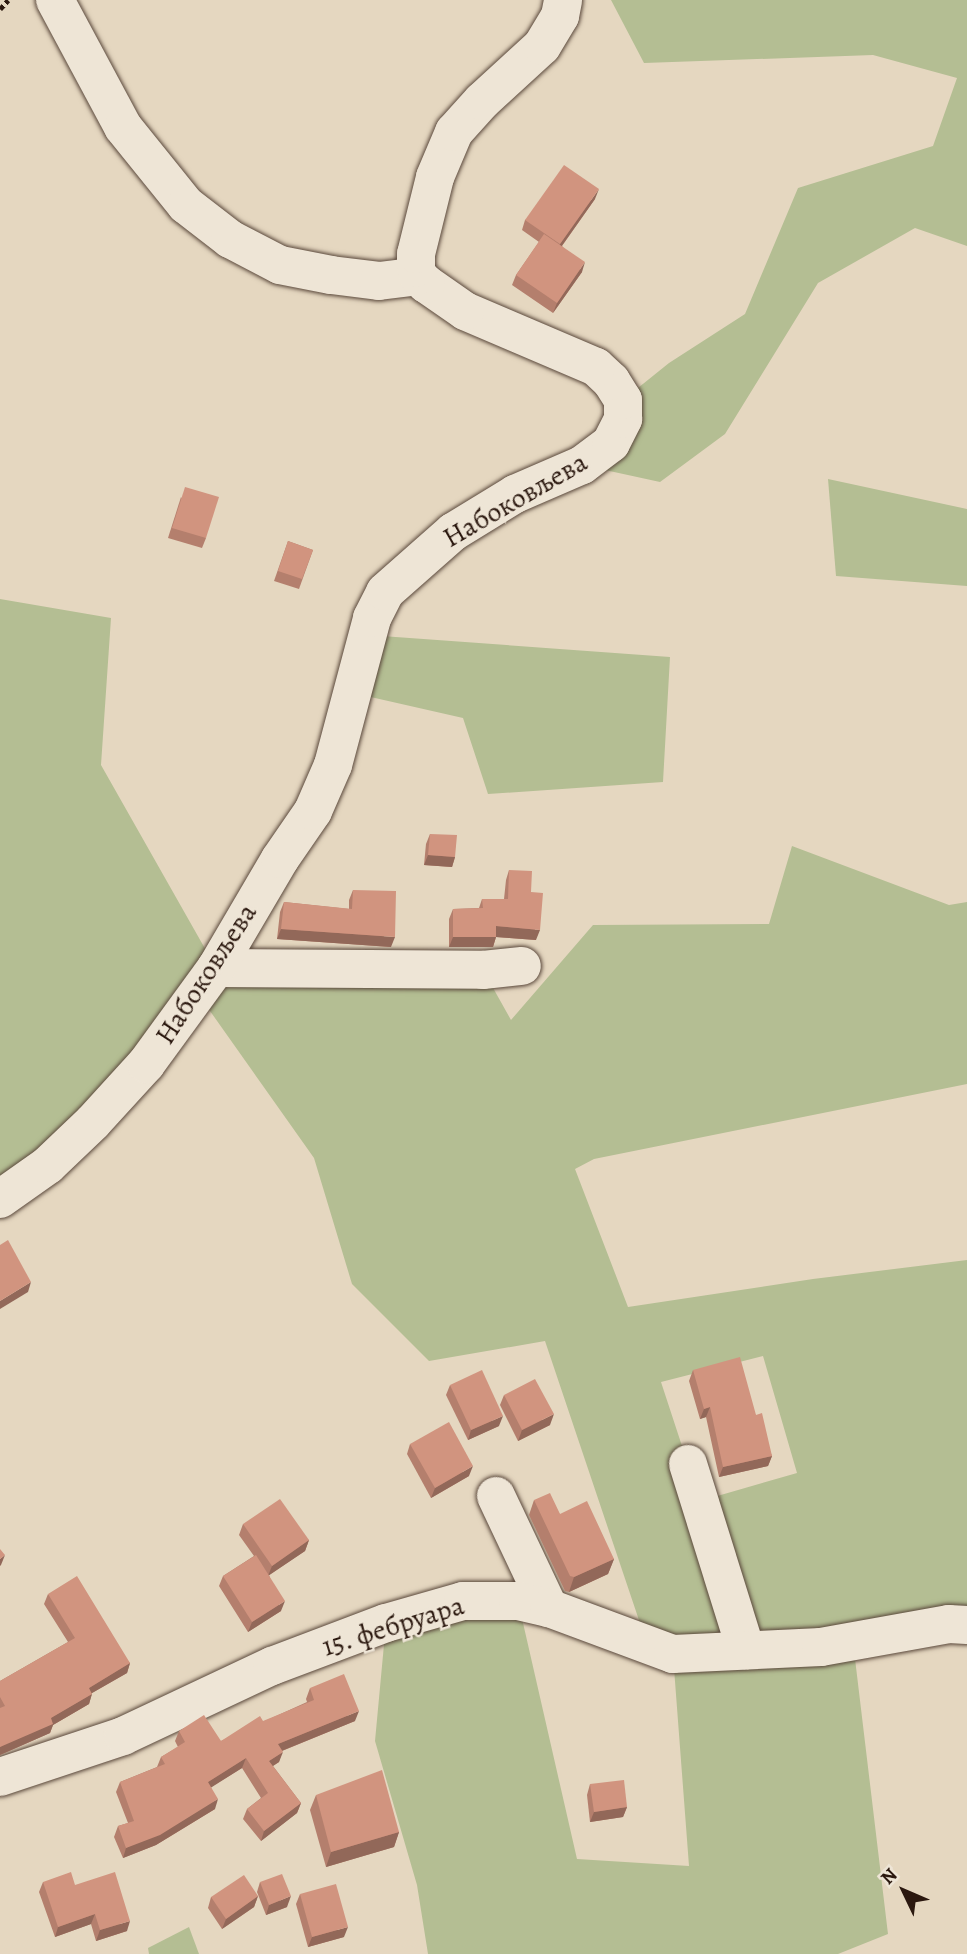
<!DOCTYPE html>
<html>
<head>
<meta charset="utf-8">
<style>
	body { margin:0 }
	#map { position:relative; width:967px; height:1954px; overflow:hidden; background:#e5d7c0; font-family:Alegreya,serif }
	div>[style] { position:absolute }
	.green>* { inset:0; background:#b4be93 }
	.path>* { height:4.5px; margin-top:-2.25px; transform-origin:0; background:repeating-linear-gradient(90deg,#2b180f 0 5px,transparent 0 8.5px) }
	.roads { filter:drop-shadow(0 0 2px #5a483b) drop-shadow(0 0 2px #5a483b) }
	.minor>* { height:38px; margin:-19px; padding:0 19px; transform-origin:19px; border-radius:19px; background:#eee5d6 }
	.wall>* { inset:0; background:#b47f6d }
	.shaded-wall>* { inset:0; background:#926859 }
	.building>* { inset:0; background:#d1947f }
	span { translate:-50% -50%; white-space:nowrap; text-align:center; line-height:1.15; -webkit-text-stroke:5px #eee5d6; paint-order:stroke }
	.street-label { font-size:28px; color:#2b180f }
	.north { position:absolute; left:869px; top:1856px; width:70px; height:70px; -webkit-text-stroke:5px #eee5d6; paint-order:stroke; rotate:314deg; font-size:19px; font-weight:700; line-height:28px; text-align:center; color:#2b180f }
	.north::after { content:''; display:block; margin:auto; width:24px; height:32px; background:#2b180f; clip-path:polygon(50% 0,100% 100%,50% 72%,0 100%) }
</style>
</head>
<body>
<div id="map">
	<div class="green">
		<div style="clip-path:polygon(611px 0,967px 0,967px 246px,915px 228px,818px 283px,725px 434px,660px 482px,582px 465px,623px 400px,669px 363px,745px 314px,798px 188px,933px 146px,957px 78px,873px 55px,644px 63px)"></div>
		<div style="clip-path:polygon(828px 479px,967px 509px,967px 586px,836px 576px)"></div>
		<div style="clip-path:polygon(evenodd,0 599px,111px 618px,101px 765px,216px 968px,483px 970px,511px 1020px,593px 925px,769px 924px,792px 846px,949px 905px,967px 902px,967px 1084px,594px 1159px,575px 1169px,628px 1307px,813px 1279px,967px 1260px,967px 1629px,853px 1642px,888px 1934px,838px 1954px,428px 1954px,417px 1885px,375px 1741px,386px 1623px,518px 1601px,577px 1859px,689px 1866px,673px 1655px,647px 1644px,545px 1341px,429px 1361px,352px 1284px,314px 1158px,198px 994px,0 1199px,0 599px,763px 1356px,797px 1473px,700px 1501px,661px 1382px,763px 1356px)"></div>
		<div style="clip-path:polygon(368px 635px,670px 657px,663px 782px,488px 794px,463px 718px,353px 693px)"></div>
		<div style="clip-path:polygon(189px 1927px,199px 1954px,149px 1954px,148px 1948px)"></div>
	</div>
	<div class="path">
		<div style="left:0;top:9px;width:12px;rotate:-48deg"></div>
	</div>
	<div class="roads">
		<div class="minor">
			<div style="left:55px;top:0;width:144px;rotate:61.8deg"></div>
			<div style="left:123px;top:127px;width:100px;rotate:51.1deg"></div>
			<div style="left:186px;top:205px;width:56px;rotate:37.7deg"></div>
			<div style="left:230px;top:239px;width:56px;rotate:27.5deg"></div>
			<div style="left:280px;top:265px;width:52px;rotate:11.1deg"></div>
			<div style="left:331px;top:275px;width:48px;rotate:7.1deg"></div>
			<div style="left:379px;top:281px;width:39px;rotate:-7deg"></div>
			<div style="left:216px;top:968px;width:267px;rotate:0.4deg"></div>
			<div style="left:483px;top:970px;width:39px;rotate:-6deg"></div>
			<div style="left:0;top:1199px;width:59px;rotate:-35.3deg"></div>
			<div style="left:48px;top:1165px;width:62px;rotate:-43.7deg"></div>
			<div style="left:93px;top:1122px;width:79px;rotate:-47.6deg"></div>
			<div style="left:146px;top:1064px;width:119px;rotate:-53.9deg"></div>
			<div style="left:216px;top:968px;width:126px;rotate:-59.6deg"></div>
			<div style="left:280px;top:859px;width:58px;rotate:-55.5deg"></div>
			<div style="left:313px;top:811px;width:50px;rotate:-66.5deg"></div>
			<div style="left:333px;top:765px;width:152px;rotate:-75.1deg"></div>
			<div style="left:372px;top:618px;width:29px;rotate:-63deg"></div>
			<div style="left:385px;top:592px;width:91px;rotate:-41.4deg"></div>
			<div style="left:453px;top:532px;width:73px;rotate:-31.5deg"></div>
			<div style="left:515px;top:494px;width:73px;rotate:-23.4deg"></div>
			<div style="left:582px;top:465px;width:36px;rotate:-37deg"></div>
			<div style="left:611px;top:443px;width:27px;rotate:-63deg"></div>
			<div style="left:623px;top:419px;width:19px;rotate:-90deg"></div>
			<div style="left:623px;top:400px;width:22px;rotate:-122deg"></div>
			<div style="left:611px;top:381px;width:21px;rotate:-137deg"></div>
			<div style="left:596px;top:367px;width:142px;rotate:-156.9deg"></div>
			<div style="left:465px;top:311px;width:47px;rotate:-145.3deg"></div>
			<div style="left:426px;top:284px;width:11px;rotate:-135deg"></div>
			<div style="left:418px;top:276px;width:8px;rotate:-104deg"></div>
			<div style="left:416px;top:268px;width:14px;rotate:-90deg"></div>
			<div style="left:416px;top:254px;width:79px;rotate:-76.1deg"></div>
			<div style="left:435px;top:177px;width:49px;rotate:-67.1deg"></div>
			<div style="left:454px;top:132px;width:42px;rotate:-47.9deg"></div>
			<div style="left:482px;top:101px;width:81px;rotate:-42.5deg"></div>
			<div style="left:542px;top:46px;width:35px;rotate:-59deg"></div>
			<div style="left:560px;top:16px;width:16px;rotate:-79deg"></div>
			<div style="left:688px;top:1464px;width:195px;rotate:72.7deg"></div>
			<div style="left:496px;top:1496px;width:124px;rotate:64.7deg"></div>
			<div style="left:0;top:1777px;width:130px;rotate:-18.4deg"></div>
			<div style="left:123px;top:1736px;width:165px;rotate:-25.2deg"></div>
			<div style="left:272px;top:1666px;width:122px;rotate:-20.7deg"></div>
			<div style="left:386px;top:1623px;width:80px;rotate:-15.9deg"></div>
			<div style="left:463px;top:1601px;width:55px"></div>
			<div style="left:518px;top:1601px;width:32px;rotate:13deg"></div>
			<div style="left:549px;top:1608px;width:132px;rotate:20.4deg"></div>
			<div style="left:673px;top:1654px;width:148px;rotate:-2.7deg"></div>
			<div style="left:821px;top:1647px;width:130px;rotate:-10.2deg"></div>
			<div style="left:949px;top:1624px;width:18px;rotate:3deg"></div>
		</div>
	</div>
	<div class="wall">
		<div style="clip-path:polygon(595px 199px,562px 246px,582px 272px,553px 313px,512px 285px,516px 275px,539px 242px,522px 230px,525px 220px)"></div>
		<div style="clip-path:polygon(181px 497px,206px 538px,202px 548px,168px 538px)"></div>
		<div style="clip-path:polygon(288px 541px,313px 550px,299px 589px,274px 581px)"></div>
		<div style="clip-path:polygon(430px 834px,455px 857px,452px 867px,424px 865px,426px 844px)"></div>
		<div style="clip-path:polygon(509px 870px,531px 892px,536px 940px,496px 937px,493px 947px,449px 947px,449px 919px,453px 909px,479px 908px,482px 899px,504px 899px,506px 880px)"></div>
		<div style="clip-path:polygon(353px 890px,391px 947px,277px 939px,280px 912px,284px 902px,349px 909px,349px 900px)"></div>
		<div style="clip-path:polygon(693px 1370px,756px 1415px,772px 1456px,768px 1466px,719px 1477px,706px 1417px,700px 1419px,689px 1381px)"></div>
		<div style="clip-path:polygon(450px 1385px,499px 1426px,468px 1440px,446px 1395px)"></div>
		<div style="clip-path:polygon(504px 1395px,550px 1425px,518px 1441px,500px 1405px)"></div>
		<div style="clip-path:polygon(410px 1444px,469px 1476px,431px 1498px,407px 1454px)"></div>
		<div style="clip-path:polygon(534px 1500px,560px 1514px,614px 1559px,608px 1574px,569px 1592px,565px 1591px,529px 1515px)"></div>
		<div style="clip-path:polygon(243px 1524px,309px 1540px,305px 1551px,269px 1575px,281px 1611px,248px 1632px,219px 1586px,223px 1576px,254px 1556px,239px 1535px)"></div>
		<div style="clip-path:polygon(48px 1594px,130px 1663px,127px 1673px,92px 1693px,89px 1704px,53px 1725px,50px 1733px,0 1755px,0 1681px,68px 1642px,44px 1604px)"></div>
		<div style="clip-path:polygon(310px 1688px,355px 1721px,282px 1751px,279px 1762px,273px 1766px,301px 1803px,297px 1813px,261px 1841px,243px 1819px,247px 1809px,261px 1798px,242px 1768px,211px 1787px,215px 1809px,156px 1845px,123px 1858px,114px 1837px,118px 1826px,128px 1823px,116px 1792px,120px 1782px,157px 1767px,161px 1757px,178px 1747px,175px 1741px,179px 1731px,221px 1741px,307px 1702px,306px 1699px)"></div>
		<div style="clip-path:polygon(590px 1784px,627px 1807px,623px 1817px,590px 1822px,587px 1795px)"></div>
		<div style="clip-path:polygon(316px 1795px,399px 1832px,394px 1847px,326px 1867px,310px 1810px)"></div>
		<div style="clip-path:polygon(43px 1882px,75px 1885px,127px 1931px,96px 1941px,91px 1924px,55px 1937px,39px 1892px)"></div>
		<div style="clip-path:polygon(260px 1882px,287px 1907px,266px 1915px,257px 1892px)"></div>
		<div style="clip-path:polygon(300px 1894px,344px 1937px,308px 1947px,296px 1904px)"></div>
		<div style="clip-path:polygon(258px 1896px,254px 1907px,222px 1929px,208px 1908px,211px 1897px)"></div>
	</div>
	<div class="shaded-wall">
		<div style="clip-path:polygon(599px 189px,595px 199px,556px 254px,560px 244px)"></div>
		<div style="clip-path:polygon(585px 262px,582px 272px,553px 313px,557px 303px)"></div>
		<div style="clip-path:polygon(428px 855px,455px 857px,452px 867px,424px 865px)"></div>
		<div style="clip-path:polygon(496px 926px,540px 930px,536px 940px,496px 937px,493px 947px,449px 947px,453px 937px)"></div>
		<div style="clip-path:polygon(281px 929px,395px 937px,391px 947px,277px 939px)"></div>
		<div style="clip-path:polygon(31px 1282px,28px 1292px,0 1309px,0 1301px)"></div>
		<div style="clip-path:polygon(710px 1407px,706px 1417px,700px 1419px,704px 1409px)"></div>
		<div style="clip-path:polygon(554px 1414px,550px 1425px,518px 1441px,522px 1430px)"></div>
		<div style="clip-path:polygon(503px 1416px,499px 1426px,468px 1440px,471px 1430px)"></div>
		<div style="clip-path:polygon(772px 1456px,768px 1466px,719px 1477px,723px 1467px)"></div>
		<div style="clip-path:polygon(473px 1466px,469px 1476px,431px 1498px,435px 1488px)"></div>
		<div style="clip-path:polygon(309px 1540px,305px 1551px,268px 1576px,272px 1566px)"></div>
		<div style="clip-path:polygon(5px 1555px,1px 1565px,0 1566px,0 1559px)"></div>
		<div style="clip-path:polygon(614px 1559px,608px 1574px,569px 1592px,574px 1577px)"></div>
		<div style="clip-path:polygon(285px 1601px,281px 1611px,248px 1632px,252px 1622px)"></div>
		<div style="clip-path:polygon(130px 1663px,127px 1673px,85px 1697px,89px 1688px)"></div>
		<div style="clip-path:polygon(92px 1694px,89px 1704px,53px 1725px,50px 1733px,0 1755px,0 1747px)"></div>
		<div style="clip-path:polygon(359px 1711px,355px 1721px,274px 1754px,278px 1744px)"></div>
		<div style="clip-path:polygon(283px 1752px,279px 1762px,265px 1771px,269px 1761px)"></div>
		<div style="clip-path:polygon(246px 1758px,242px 1768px,204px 1792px,208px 1782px)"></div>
		<div style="clip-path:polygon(218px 1799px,215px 1809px,156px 1845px,123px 1858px,126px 1848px)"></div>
		<div style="clip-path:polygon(301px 1803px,297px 1813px,261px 1841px,264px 1831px)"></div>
		<div style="clip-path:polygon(627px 1807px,623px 1817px,590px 1822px,594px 1812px)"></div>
		<div style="clip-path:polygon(399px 1832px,394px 1847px,326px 1867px,331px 1852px)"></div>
		<div style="clip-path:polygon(258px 1896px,254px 1907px,222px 1929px,226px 1919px)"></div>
		<div style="clip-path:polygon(291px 1896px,287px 1907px,266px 1915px,269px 1905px)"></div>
		<div style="clip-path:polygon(95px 1914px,91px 1924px,55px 1937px,58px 1927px)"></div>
		<div style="clip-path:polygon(130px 1921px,127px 1931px,96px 1941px,100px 1930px)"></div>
		<div style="clip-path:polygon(348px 1927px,344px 1937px,308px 1947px,312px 1937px)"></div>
	</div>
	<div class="building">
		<div style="clip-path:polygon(564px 165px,599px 189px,560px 244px,525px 220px)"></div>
		<div style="clip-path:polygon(544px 234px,585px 262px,557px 303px,516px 275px)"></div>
		<div style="clip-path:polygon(185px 487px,219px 497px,206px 538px,172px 528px)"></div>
		<div style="clip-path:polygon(288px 541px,313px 550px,302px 579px,278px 571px)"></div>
		<div style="clip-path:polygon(430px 834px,457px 835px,455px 857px,428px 855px)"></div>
		<div style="clip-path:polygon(509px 870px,532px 871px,531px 892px,543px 893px,540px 930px,496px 926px,496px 937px,453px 937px,453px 909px,483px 908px,482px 899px,508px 899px)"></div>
		<div style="clip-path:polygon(353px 890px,396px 891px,395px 937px,281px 929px,284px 902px,352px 909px)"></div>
		<div style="clip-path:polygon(8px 1240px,31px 1282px,0 1301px,0 1245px)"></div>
		<div style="clip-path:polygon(740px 1357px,756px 1415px,762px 1413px,772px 1456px,723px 1467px,710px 1407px,704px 1409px,693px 1370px)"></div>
		<div style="clip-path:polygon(482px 1370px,503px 1416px,471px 1430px,450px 1385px)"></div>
		<div style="clip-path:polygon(535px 1379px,554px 1414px,522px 1430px,504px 1395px)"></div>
		<div style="clip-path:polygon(449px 1422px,473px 1466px,435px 1488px,410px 1444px)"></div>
		<div style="clip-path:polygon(550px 1493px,560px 1514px,587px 1501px,614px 1559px,574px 1577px,570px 1576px,534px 1500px)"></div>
		<div style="clip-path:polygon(280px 1499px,309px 1540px,272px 1566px,243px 1524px)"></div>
		<div style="clip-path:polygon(0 1549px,5px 1555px,0 1559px)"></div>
		<div style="clip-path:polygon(256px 1555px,285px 1601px,252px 1622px,223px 1576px)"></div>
		<div style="clip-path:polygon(77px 1576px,130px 1663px,89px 1688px,92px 1694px,51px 1718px,53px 1724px,0 1747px,0 1708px,5px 1706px,0 1697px,0 1681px,75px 1638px,48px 1594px)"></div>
		<div style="clip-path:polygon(344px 1674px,359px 1711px,278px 1744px,283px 1752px,269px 1761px,301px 1803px,264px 1831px,247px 1809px,268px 1793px,246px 1758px,208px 1782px,218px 1799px,160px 1835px,126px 1848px,118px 1826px,134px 1821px,120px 1782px,165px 1764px,161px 1757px,185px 1742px,179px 1731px,204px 1715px,221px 1741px,260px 1716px,263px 1721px,314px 1700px,310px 1688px)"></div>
		<div style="clip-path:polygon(382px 1770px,399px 1832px,331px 1852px,316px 1795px)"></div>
		<div style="clip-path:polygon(624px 1780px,627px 1807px,594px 1812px,590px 1784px)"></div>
		<div style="clip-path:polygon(71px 1872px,75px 1885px,115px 1872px,130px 1921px,100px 1930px,95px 1914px,58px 1927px,43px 1882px)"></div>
		<div style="clip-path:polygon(282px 1874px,291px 1896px,269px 1905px,260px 1882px)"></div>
		<div style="clip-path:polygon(244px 1875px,258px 1896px,226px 1919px,211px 1897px)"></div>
		<div style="clip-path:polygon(336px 1884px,348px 1927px,312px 1937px,300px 1894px)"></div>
	</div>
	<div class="street-label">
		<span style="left:515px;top:500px;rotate:-30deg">Набоковљева</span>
		<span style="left:206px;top:974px;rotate:-57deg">Набоковљева</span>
		<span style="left:393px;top:1626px;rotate:-17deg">15. фебруара</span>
	</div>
	<div class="north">N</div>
</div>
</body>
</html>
